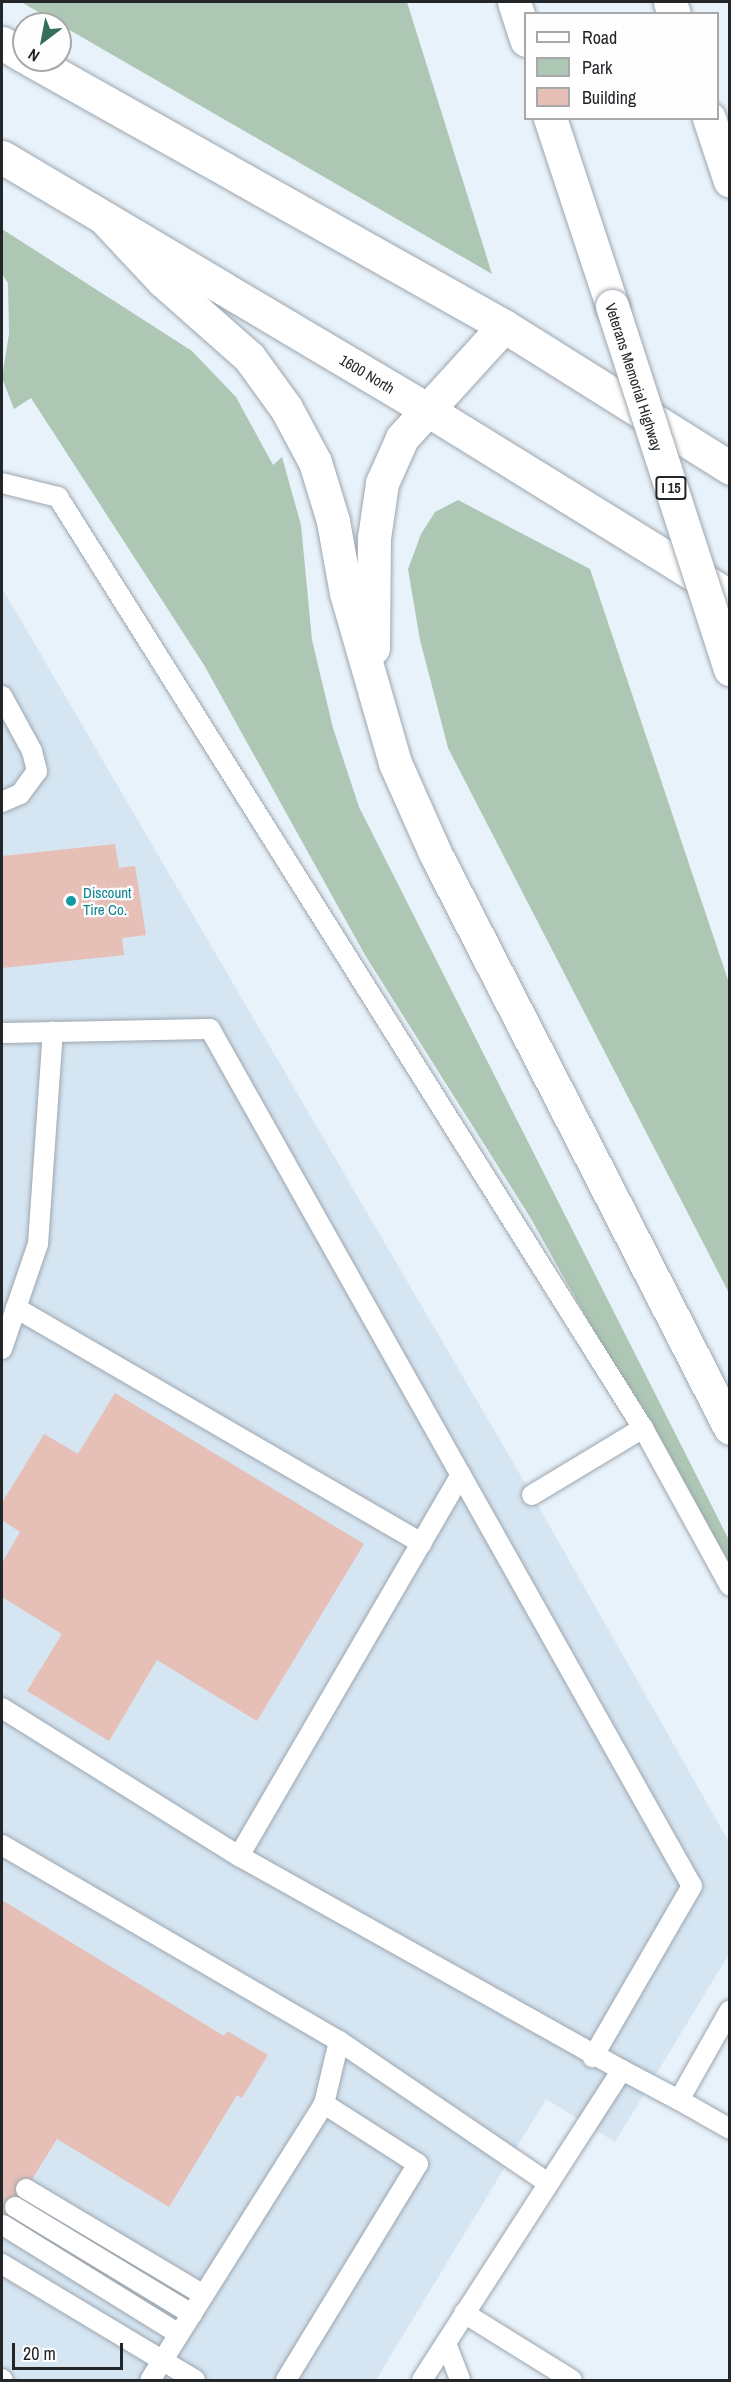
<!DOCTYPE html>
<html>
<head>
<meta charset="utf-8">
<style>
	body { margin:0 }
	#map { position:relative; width:731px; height:2382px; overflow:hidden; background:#e8f2fa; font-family:"Archivo Narrow",sans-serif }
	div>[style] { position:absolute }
	.built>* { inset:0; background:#d5e5f2 }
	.green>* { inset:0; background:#adc7b4 }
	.building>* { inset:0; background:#e6bfb7 }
	.roads { filter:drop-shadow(0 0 2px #9da6ae) drop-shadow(0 0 2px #9da6ae) }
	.service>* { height:20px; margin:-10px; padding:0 10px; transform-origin:10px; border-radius:10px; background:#fff }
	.secondary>* { height:33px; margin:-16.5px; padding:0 16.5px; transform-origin:16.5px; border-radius:16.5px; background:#fff }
	.motorway>* { height:33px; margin:-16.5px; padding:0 16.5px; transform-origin:16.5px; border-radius:16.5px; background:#fff }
	.bridges { filter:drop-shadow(0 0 2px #9da6ae) drop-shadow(0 0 2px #9da6ae) }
	.motorway-bridge>* { height:33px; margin:-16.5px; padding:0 16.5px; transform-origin:16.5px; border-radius:16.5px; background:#fff }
	.dots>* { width:16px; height:16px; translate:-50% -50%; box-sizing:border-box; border:3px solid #fefefe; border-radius:50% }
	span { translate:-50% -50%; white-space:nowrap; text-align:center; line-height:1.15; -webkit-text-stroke:4.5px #fefefe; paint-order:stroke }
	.shield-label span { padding:2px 4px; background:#fefefe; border:2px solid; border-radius:4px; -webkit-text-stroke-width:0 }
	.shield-label { font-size:14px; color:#222629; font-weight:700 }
	.street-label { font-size:15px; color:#222629 }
	.culture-label { font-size:15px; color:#0d838f }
	.left { translate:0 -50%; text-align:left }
	.frame { position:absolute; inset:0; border:3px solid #222629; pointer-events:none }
	.legend { position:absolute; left:524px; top:12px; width:195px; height:108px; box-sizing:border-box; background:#fefefe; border:2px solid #a6a8a9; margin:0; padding:8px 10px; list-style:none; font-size:18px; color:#222629 }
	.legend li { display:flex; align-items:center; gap:12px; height:30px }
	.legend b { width:30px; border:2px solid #a6a8a9 }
	.north { position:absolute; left:12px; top:12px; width:60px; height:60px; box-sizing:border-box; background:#fefefe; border:2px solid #a6a8a9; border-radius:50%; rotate:212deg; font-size:16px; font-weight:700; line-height:24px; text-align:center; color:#222629 }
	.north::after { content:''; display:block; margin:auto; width:21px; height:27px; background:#366f57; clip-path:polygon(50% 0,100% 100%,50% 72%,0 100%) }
	.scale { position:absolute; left:12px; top:2343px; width:111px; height:27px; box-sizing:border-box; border:3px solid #222629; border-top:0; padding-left:8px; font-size:18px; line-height:21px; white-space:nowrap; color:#222629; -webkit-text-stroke:4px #fefefe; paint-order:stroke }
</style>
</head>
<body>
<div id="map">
	<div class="built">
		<div style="clip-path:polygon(2px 588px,532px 1495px,729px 1842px,729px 1954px,615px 2142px,546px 2099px,376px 2380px,2px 2380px)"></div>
	</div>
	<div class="green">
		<div style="clip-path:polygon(21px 2px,407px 2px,492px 274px)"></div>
		<div style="clip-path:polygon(2px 229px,192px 351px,236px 397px,273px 465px,282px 457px,301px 525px,312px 640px,333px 728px,359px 807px,729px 1540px,729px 1572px,530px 1217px,365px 955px,204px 665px,31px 398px,14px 409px,2px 378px,9px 334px,8px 283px,2px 274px)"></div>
		<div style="clip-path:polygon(458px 500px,590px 569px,729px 983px,729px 1293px,448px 748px,420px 640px,408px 569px,421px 534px,435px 512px)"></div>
	</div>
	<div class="building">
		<div style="clip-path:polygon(115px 844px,119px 868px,135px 866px,146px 935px,122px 938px,124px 955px,2px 968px,2px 856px)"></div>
		<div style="clip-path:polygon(115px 1393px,364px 1544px,257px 1721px,157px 1660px,109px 1741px,27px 1691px,62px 1634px,2px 1597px,2px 1563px,20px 1532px,2px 1520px,2px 1503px,44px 1434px,78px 1454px)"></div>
		<div style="clip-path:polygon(2px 1900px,224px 2036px,227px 2031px,268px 2055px,242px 2098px,237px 2095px,169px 2207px,57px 2139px,2px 2228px)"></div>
	</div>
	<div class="roads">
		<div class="service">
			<div style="left:2px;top:483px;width:58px;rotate:14deg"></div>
			<div style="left:58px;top:497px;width:1100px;rotate:57.86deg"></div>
			<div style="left:643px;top:1428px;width:180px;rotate:61.2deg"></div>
			<div style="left:2px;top:696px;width:63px;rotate:61.4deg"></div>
			<div style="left:32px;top:751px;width:21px;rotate:76deg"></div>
			<div style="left:37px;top:771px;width:29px;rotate:126deg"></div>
			<div style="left:20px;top:794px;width:20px;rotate:156deg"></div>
			<div style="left:2px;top:1033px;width:208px;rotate:-1.1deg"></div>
			<div style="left:210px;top:1029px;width:983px;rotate:60.65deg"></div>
			<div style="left:692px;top:1886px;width:198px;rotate:120.1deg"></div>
			<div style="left:16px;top:1308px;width:469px;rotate:30.1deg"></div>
			<div style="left:2px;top:1349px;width:111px;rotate:-71.1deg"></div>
			<div style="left:38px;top:1244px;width:213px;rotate:-86deg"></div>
			<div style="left:532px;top:1495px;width:130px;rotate:-31.1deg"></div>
			<div style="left:2px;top:1708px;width:279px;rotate:32deg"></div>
			<div style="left:239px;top:1856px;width:439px;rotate:29.2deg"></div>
			<div style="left:2px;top:1845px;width:390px;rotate:30.2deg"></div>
			<div style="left:339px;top:2041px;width:65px;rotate:103.4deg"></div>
			<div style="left:324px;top:2104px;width:326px;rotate:122.2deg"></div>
			<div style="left:239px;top:1856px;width:441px;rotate:-59.8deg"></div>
			<div style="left:339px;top:2041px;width:253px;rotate:34.2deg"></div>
			<div style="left:679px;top:2100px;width:59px;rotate:29.6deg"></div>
			<div style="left:26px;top:2189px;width:207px;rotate:30.8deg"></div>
			<div style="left:15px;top:2207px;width:207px;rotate:31.2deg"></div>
			<div style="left:3px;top:2225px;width:207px;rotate:31.8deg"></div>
			<div style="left:2px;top:2264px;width:225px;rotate:31deg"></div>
			<div style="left:464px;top:2313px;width:127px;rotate:31.8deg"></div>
			<div style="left:446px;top:2343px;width:40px;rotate:69deg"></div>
			<div style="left:2px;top:2379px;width:1px;rotate:45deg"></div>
			<div style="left:286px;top:2380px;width:253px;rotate:-58.6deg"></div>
			<div style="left:418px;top:2164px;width:112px;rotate:-147.4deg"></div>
			<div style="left:422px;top:2380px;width:369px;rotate:-57.2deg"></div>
			<div style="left:622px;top:2070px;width:64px;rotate:27.8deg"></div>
			<div style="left:679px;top:2100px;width:103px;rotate:-60.5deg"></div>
		</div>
		<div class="secondary">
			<div style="left:2px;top:43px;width:26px;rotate:31deg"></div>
			<div style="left:31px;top:60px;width:543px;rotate:29.35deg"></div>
			<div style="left:504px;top:326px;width:267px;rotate:32.1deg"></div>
			<div style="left:2px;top:157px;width:493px;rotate:30.7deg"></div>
			<div style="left:426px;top:409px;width:357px;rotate:31.7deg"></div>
		</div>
		<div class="motorway">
			<div style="left:514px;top:2px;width:40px;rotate:72deg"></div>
			<div style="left:670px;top:2px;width:13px;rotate:72deg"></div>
			<div style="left:550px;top:118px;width:198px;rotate:71.7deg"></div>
			<div style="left:709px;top:118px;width:66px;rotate:71.6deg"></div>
			<div style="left:104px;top:218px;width:86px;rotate:46.9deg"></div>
			<div style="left:163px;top:281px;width:115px;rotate:41.5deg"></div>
			<div style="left:249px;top:357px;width:63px;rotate:54deg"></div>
			<div style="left:286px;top:408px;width:61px;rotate:61.8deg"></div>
			<div style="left:315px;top:462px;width:62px;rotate:73deg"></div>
			<div style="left:333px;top:521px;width:73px;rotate:79.8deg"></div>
			<div style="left:346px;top:593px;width:177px;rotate:73.9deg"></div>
			<div style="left:395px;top:763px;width:98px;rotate:66deg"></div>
			<div style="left:435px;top:853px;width:646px;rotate:62.84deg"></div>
			<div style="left:373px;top:648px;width:110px;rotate:-89.5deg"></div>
			<div style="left:374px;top:538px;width:56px;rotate:-81.7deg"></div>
			<div style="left:382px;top:483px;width:49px;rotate:-66deg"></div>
			<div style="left:402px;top:438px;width:151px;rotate:-47.7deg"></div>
		</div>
	</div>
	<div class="bridges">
		<div class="motorway-bridge">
			<div style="left:612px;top:306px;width:382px;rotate:72deg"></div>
		</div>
	</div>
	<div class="dots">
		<div style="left:71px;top:901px;background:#0f9aa8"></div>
	</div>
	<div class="shield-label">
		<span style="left:671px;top:488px">I 15</span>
	</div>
	<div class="street-label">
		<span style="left:367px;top:374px;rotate:31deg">1600 North</span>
		<span style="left:634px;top:377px;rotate:72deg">Veterans Memorial Highway</span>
	</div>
	<div class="culture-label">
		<span class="left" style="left:83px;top:901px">Discount<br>Tire Co.</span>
	</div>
	<div class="frame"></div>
	<ul class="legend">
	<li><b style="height:8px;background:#fff"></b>Road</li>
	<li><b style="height:16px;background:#adc7b4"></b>Park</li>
	<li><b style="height:16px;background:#e6bfb7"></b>Building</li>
	</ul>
	<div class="north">N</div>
	<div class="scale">20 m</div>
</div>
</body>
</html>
